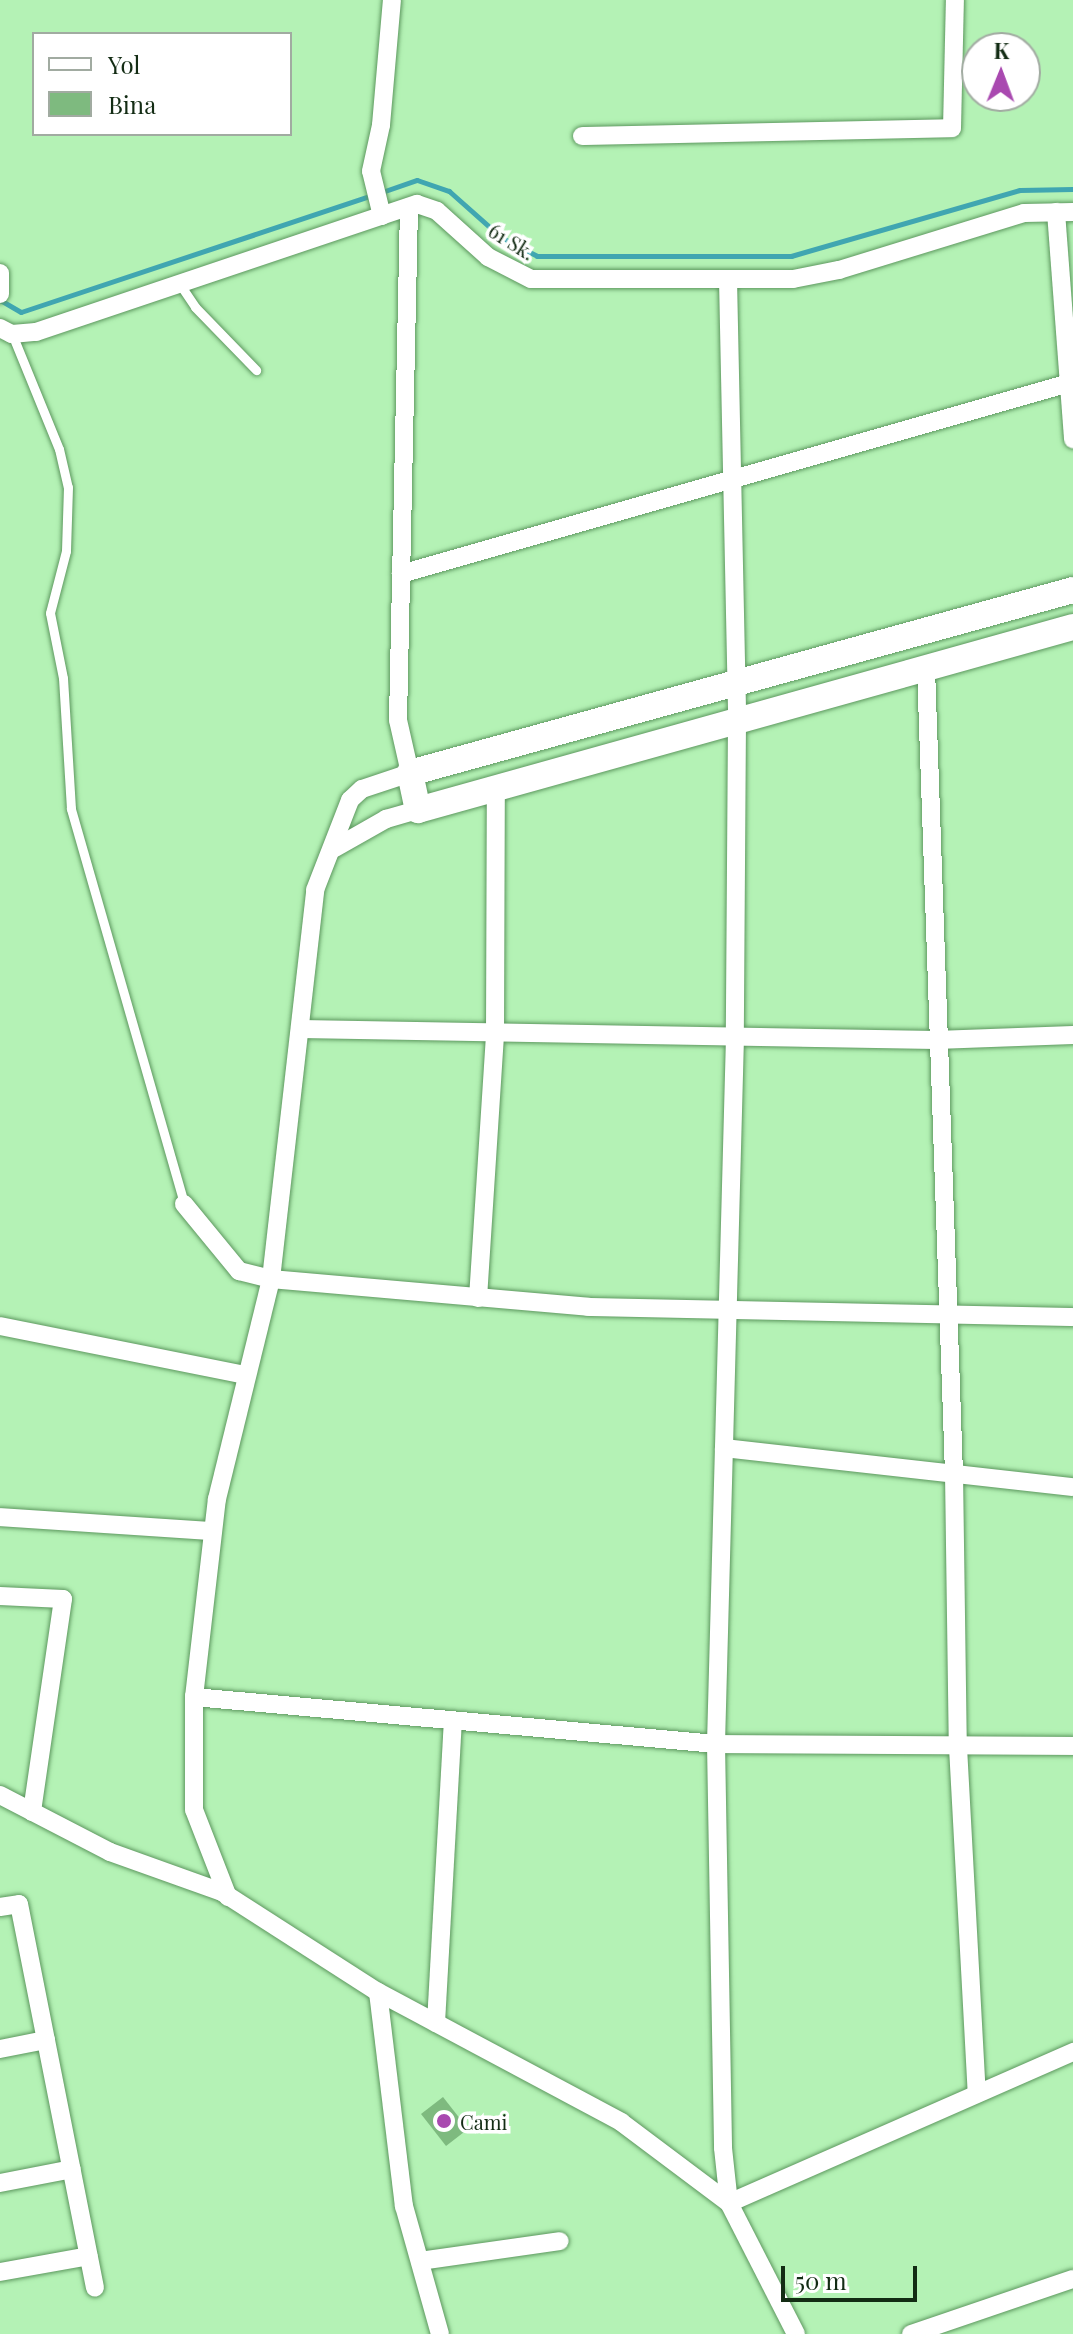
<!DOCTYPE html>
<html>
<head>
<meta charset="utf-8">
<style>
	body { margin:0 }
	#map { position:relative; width:1073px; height:2334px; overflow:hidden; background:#b4f2b5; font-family:"Playfair Display",serif }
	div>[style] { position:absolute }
	.stream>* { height:5px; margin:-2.5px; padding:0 2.5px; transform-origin:2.5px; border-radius:2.5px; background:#40a6b1 }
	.building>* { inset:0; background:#7eba7f }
	.roads { filter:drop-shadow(0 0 2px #5d985f) drop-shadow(0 0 2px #5d985f) }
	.service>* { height:9px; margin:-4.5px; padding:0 4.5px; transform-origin:4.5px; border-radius:4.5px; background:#fff }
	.minor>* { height:18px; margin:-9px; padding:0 9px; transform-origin:9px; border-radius:9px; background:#fff }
	.secondary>* { height:26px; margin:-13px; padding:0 13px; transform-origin:13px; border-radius:13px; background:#fff }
	.dots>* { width:22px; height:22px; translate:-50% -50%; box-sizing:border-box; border:4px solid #fff; border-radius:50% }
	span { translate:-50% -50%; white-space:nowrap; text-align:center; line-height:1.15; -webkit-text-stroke:7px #fff; paint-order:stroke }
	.street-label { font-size:20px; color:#132c14 }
	.poi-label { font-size:20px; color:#132c14 }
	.left { translate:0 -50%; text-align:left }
	.legend { position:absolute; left:32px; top:32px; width:260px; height:104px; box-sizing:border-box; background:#fff; border:2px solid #a1aba1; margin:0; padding:10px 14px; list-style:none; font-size:24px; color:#132c14 }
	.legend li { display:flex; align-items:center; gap:16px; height:40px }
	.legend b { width:40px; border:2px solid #a1aba1 }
	.north { position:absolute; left:961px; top:32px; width:80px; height:80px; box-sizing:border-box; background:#fff; border:2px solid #a1aba1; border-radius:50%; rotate:1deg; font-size:22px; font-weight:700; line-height:32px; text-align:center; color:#132c14 }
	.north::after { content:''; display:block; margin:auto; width:28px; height:36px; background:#a949b0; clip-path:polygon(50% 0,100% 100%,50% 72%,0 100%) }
	.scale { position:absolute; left:781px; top:2266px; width:136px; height:36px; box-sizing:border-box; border:4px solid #132c14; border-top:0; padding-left:10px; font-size:24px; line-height:28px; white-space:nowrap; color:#132c14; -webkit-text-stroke:6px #fff; paint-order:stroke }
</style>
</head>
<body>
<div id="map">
	<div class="stream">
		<div style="left:382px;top:192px;width:37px;rotate:-19deg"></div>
		<div style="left:417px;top:180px;width:34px;rotate:19deg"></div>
		<div style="left:449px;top:191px;width:71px;rotate:41.6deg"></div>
		<div style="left:502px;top:238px;width:39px;rotate:27deg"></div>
		<div style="left:537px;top:256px;width:254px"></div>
		<div style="left:791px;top:256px;width:238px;rotate:-16.1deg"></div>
		<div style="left:1020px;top:190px;width:53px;rotate:-1.1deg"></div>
		<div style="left:0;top:300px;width:24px;rotate:30deg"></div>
		<div style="left:21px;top:312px;width:370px;rotate:-18.4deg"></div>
	</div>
	<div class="building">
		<div style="clip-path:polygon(443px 2097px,468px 2129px,446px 2146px,421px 2114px)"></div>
	</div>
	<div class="roads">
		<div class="service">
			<div style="left:179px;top:283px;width:29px;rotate:56deg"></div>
			<div style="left:195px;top:307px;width:88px;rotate:45.9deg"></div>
			<div style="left:12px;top:334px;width:124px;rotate:67.8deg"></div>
			<div style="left:59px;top:449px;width:39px;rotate:77deg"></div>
			<div style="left:68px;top:487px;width:64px;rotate:91.8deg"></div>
			<div style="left:66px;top:551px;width:64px;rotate:104.5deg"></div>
			<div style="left:50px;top:613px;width:66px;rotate:78.7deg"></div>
			<div style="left:63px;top:678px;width:131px;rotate:86.5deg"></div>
			<div style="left:71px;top:809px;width:411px;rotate:74deg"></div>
		</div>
		<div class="minor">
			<div style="left:582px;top:136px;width:370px;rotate:-1.2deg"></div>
			<div style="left:952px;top:128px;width:128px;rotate:-88.7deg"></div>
			<div style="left:1056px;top:212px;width:228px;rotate:85.7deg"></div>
			<div style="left:382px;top:216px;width:46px;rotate:-103.7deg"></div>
			<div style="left:371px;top:171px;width:47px;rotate:-77.7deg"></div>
			<div style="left:381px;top:125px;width:125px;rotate:-85deg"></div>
			<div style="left:0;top:273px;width:21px;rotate:90deg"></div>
			<div style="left:728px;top:279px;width:442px;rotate:88.8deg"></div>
			<div style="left:737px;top:721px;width:316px;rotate:90.4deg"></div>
			<div style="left:735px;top:1037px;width:707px;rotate:91.54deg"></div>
			<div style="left:716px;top:1744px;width:404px;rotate:89deg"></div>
			<div style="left:723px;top:2148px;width:55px;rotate:83.8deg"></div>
			<div style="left:729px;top:2203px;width:147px;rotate:62.9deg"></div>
			<div style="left:0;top:328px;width:13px;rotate:27deg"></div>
			<div style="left:12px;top:334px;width:24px;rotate:-5deg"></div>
			<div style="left:36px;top:332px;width:402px;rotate:-18.6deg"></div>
			<div style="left:417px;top:204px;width:21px;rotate:19deg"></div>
			<div style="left:437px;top:211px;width:69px;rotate:42deg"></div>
			<div style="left:488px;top:257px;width:48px;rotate:27.1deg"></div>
			<div style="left:531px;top:279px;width:262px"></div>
			<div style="left:793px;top:279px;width:47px;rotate:-11.1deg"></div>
			<div style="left:839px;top:270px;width:194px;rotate:-17.1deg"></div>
			<div style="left:1024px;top:213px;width:49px;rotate:-1.2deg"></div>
			<div style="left:401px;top:574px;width:699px;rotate:-15.95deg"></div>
			<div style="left:926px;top:668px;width:805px;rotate:88.01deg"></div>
			<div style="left:954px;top:1473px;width:274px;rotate:89.2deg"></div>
			<div style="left:958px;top:1747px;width:347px;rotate:86.9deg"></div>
			<div style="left:335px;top:848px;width:59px;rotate:-29.6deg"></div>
			<div style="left:386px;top:819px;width:33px;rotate:-16deg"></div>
			<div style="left:301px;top:1029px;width:635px;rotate:0.99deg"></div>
			<div style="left:936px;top:1040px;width:137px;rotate:-2.1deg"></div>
			<div style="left:184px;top:1204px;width:87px;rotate:50.6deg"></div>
			<div style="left:239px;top:1271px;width:33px;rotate:14deg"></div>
			<div style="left:271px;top:1279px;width:318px;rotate:5deg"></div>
			<div style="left:588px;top:1307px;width:485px;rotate:1.2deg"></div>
			<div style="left:478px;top:1298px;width:266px;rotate:-86.3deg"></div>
			<div style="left:495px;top:1033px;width:245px;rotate:-89.8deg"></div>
			<div style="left:0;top:1326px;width:250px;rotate:11.3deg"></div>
			<div style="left:724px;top:1448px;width:351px;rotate:6.4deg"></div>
			<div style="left:0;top:1517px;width:213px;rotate:3.8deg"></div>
			<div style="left:0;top:1596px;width:63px;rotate:2.7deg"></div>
			<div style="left:63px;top:1599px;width:215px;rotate:98.3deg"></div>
			<div style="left:194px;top:1697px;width:524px;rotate:5.14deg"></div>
			<div style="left:716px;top:1744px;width:357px;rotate:0.3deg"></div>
			<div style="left:0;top:1795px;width:124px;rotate:27.4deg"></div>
			<div style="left:110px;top:1852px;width:119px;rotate:19.7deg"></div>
			<div style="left:222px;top:1892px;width:185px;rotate:32.7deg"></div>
			<div style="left:378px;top:1992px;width:276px;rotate:28.1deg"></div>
			<div style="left:621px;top:2122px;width:135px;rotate:36.9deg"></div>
			<div style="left:228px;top:1897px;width:93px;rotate:-111.3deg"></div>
			<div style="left:194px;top:1810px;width:113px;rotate:-90deg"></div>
			<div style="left:194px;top:1697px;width:199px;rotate:-83.4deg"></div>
			<div style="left:217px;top:1499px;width:227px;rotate:-76.2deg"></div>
			<div style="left:271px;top:1279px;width:391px;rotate:-83.5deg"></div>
			<div style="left:315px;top:890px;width:97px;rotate:-68.7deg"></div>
			<div style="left:350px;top:800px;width:16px;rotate:-43deg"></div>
			<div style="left:362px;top:789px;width:51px;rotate:-18.4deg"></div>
			<div style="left:410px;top:773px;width:54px;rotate:-102.8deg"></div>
			<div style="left:398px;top:720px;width:513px;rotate:-88.77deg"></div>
			<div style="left:0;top:1907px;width:19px;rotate:-9deg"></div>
			<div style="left:19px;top:1904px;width:391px;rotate:78.8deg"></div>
			<div style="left:378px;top:1992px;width:216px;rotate:83.1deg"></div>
			<div style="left:404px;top:2206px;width:133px;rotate:74.3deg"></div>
			<div style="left:436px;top:2023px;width:302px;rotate:-86.8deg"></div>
			<div style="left:0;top:2049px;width:47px;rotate:-11.1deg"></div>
			<div style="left:0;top:2183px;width:73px;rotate:-11deg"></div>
			<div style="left:729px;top:2203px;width:376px;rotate:-23.7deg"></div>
			<div style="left:420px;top:2261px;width:141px;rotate:-8.1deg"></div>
			<div style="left:0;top:2272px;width:90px;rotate:-10.2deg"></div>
			<div style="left:911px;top:2334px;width:171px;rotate:-18.8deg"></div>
		</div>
		<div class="secondary">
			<div style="left:1073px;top:590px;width:688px;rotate:164.57deg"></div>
			<div style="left:410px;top:773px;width:38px;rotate:78deg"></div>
			<div style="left:418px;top:810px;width:680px;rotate:-15.61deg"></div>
		</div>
	</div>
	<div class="dots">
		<div style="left:444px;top:2121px;background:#a949b0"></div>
	</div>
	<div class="street-label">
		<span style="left:512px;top:241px;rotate:32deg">61 Sk.</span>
	</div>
	<div class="poi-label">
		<span class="left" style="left:460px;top:2121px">Cami</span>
	</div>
	<ul class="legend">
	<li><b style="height:10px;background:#fff"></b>Yol</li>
	<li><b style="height:22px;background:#7eba7f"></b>Bina</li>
	</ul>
	<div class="north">K</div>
	<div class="scale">50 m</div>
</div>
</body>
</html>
